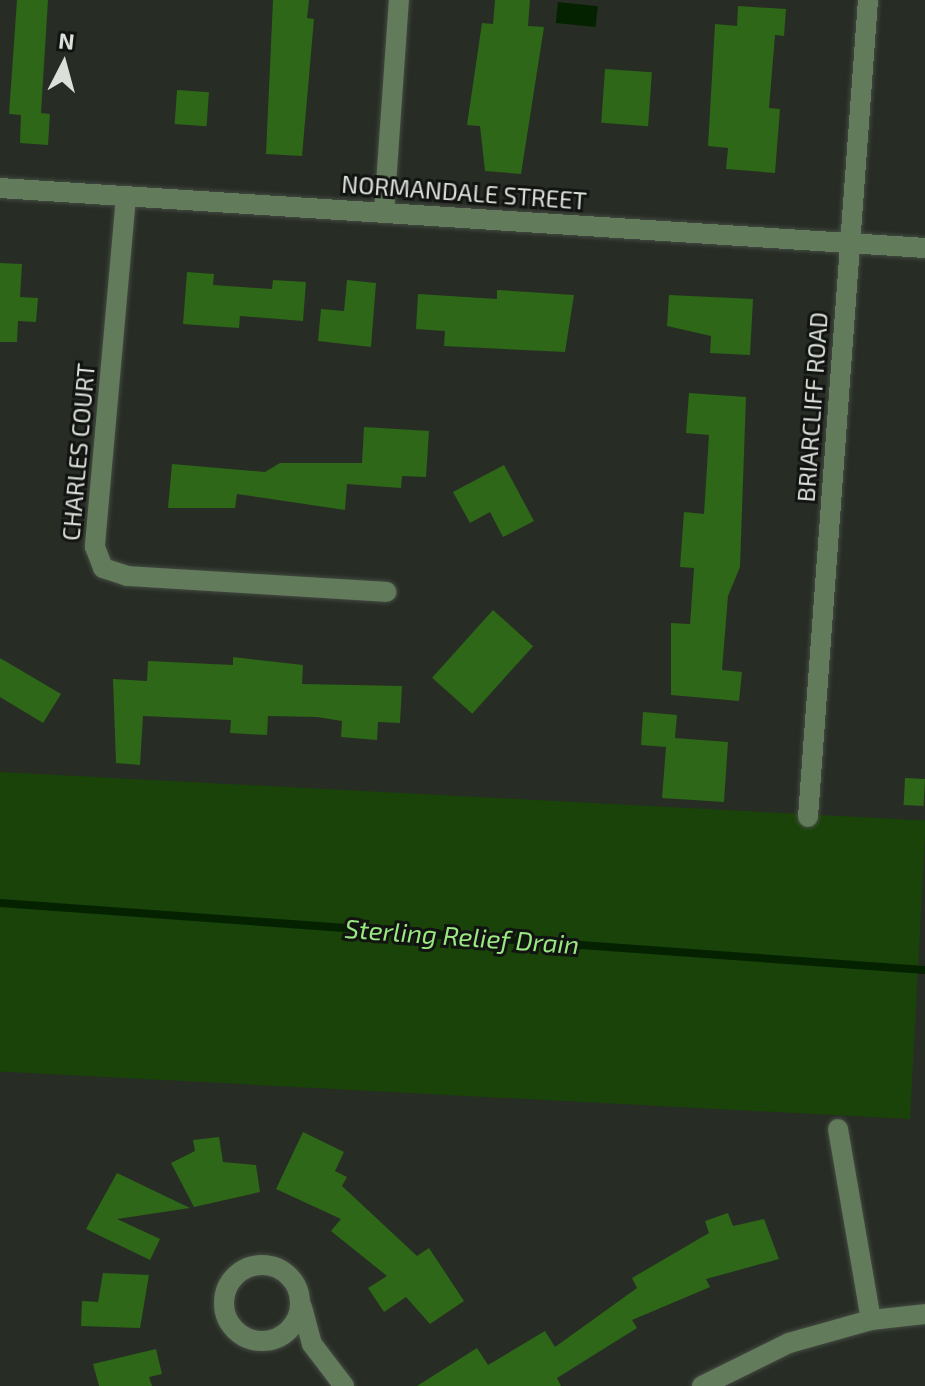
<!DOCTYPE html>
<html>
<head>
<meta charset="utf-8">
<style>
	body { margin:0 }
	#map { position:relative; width:925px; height:1386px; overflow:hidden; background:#272d25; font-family:"Exo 2",sans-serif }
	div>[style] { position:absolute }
	.green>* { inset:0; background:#194308; transform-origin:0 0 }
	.water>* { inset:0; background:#042200; transform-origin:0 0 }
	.stream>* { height:8px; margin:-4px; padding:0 4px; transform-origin:4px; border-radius:4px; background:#042200 }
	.building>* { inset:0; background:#2d6717; transform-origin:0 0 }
	.roads { filter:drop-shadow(0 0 2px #444a42) drop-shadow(0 0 2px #444a42) }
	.minor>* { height:20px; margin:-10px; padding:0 10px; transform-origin:10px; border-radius:10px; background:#627b5a }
	.minor>.ring { margin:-10px; padding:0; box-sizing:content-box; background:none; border:20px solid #627b5a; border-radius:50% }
	span { translate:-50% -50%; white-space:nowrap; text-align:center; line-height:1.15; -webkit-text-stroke:6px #121411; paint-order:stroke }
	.street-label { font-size:24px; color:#dce0db }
	.water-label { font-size:26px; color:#99e881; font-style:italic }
	.north { position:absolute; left:24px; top:24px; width:80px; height:80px; -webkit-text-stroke:6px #121411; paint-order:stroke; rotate:6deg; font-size:22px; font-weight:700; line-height:32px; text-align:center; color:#dce0db }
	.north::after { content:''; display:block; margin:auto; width:28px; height:36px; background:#dce0db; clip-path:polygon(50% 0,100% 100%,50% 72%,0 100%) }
</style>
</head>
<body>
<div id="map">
	<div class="green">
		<i style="left:0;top:772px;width:927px;height:299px;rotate:3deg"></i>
	</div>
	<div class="water">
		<i style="left:558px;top:2px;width:40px;height:21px;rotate:6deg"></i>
	</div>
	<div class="stream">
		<i style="left:0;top:903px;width:927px;rotate:4.14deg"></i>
	</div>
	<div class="building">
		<i style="clip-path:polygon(17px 0,48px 0,41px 113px,50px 114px,48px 145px,20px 143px,21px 115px,9px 114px)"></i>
		<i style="clip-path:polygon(273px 0,309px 0,307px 18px,314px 19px,302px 156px,266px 154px)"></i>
		<i style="clip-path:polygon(495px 0,530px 0,528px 26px,544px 27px,521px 174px,485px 171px,480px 126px,467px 125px,482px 23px,493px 24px)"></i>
		<i style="clip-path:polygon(738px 6px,786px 9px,784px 36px,775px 35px,769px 108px,780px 109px,775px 173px,726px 169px,728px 148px,708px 146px,715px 24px,737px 26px)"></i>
		<i style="left:605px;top:69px;width:47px;height:54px;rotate:4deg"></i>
		<i style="left:177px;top:90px;width:32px;height:34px;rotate:4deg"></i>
		<i style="clip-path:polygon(0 263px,22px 264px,20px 297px,38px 298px,36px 322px,18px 321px,17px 342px,0 342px)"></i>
		<i style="clip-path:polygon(187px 272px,214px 274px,213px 285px,272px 289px,273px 280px,306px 282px,303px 321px,240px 316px,239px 328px,183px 324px)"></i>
		<i style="clip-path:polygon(347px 280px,376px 283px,371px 347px,318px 341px,321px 309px,344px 311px)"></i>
		<i style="clip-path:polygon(497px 290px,574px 295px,565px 352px,444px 346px,445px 331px,416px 329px,418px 294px,497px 299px)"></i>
		<i style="clip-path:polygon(669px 295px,753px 299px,750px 355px,710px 353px,711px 336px,667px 326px)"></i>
		<i style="clip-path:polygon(689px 393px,746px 397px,740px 567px,728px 596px,722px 670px,742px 672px,739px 701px,671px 695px,671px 623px,690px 624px,694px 568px,680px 567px,684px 512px,704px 514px,709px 435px,686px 433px)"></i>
		<i style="clip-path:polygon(364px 427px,429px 431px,426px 477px,402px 476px,401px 488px,347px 484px,345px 510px,237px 494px,235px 508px,168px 508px,172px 464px,265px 472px,280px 463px,362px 463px)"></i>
		<i style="clip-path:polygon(504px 465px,534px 521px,503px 537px,490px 512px,470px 523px,453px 492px)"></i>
		<i style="left:493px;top:610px;width:54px;height:91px;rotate:42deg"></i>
		<i style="clip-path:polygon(233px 657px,303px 665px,302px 684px,402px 686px,400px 723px,378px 722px,377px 740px,341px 737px,342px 721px,317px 717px,268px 716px,267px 735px,230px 733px,231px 720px,143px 716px,140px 765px,116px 763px,113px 679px,147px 681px,148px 661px,233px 665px)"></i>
		<i style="clip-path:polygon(0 658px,61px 694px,43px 723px,0 697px)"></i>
		<i style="clip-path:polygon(643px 712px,677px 715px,675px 738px,728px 742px,724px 802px,662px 798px,666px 747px,641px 745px)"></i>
		<i style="left:905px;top:778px;width:20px;height:27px;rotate:3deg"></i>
		<i style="clip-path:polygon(303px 1132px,344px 1152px,335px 1171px,347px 1177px,342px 1186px,417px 1256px,429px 1248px,464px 1301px,430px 1324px,406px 1297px,384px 1312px,368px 1288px,387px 1276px,331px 1231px,341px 1219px,276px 1189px)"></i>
		<i style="clip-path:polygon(219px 1137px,223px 1162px,256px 1165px,260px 1192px,194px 1207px,171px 1163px,195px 1151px,193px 1140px)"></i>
		<i style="clip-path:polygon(117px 1173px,190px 1208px,117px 1219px,160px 1239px,150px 1260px,86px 1229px)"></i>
		<i style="clip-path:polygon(728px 1213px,733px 1226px,764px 1219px,779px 1259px,706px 1279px,710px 1287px,632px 1320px,637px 1328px,557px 1378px,561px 1386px,417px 1386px,477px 1348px,488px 1365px,545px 1331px,555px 1347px,637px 1288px,632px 1278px,709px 1233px,705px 1221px)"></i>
		<i style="clip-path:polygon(103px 1273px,149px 1275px,140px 1328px,81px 1326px,82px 1301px,98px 1302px)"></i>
		<i style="clip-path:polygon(156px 1349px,162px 1374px,149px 1377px,152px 1386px,99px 1386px,93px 1364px)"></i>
	</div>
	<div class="roads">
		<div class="minor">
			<i style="left:0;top:188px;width:927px;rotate:3.71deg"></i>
			<i style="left:126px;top:197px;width:351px;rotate:95.1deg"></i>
			<i style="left:95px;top:547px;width:22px;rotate:69deg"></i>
			<i style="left:103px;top:568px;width:25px;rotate:18deg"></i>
			<i style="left:127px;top:576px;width:260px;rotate:3.5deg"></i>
			<i style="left:384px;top:213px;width:214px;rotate:-86deg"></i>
			<i style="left:808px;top:817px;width:819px;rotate:-85.8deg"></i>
			<i style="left:838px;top:1129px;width:194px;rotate:80.2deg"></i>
			<i class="ring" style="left:224px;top:1265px;width:56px;height:56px"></i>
			<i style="left:302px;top:1307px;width:38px;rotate:75deg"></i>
			<i style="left:312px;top:1344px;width:53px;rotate:52.7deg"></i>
			<i style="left:702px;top:1386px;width:97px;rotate:-26.3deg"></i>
			<i style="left:789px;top:1343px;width:85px;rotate:-15.7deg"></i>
			<i style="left:871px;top:1320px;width:54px;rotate:-6.3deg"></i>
		</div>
	</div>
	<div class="street-label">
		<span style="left:464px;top:192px;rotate:4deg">NORMANDALE STREET</span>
		<span style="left:812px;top:407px;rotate:-86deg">BRIARCLIFF ROAD</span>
		<span style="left:78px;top:452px;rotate:-85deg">CHARLES COURT</span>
	</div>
	<div class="water-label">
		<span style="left:462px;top:936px;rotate:4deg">Sterling Relief Drain</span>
	</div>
	<div class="north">N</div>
</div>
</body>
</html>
